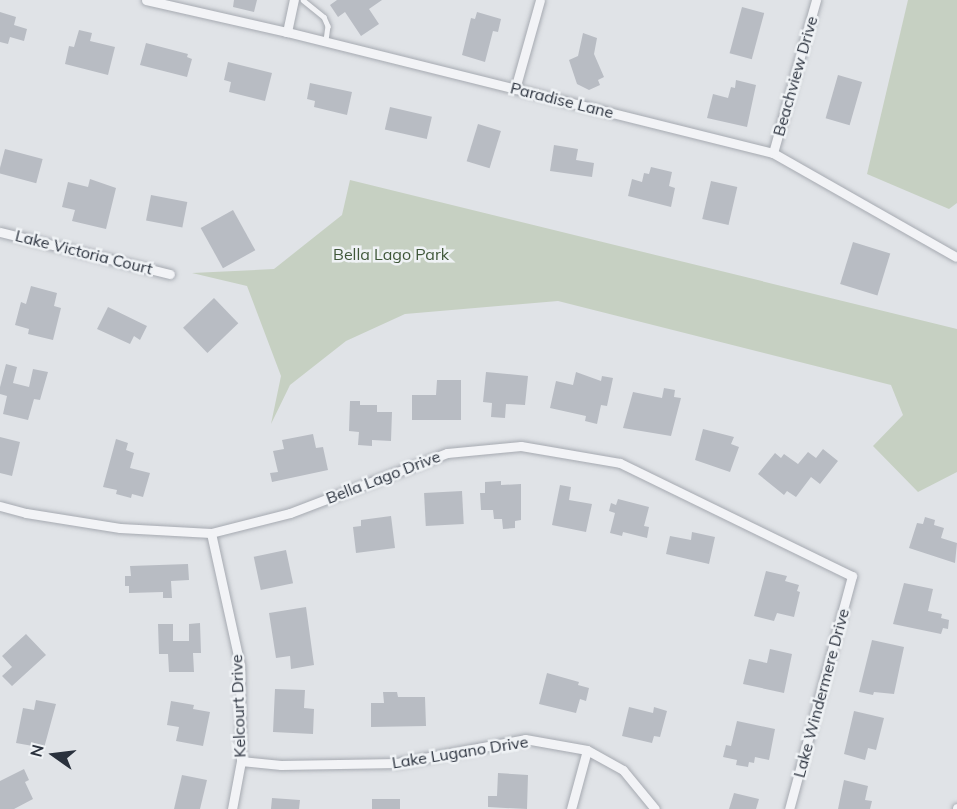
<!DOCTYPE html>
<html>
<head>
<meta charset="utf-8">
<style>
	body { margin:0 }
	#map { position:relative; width:957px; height:809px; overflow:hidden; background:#e0e3e7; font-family:Mulish,sans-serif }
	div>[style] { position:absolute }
	.green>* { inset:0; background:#c6d0c2 }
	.building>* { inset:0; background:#b8bcc3; transform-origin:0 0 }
	.roads { filter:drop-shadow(0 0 2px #a6aab1) drop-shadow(0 0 2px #a6aab1) }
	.service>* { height:4.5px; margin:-2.25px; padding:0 2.25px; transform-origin:2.25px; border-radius:2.25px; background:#f2f3f6 }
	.minor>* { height:9px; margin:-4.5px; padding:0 4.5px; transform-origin:4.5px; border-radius:4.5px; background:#f2f3f6 }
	span { translate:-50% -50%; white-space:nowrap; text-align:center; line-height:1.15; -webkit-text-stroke:5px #eff2f5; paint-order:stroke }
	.street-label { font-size:16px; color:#2a313d }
	.park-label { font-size:16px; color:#3f5739 }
	.north { position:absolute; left:24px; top:725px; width:60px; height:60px; -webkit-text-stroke:4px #eff2f5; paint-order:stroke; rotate:284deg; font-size:16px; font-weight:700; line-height:24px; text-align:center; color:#2a313d }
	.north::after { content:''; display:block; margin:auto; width:21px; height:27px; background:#2a313d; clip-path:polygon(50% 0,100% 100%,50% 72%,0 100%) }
</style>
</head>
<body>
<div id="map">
	<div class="green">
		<i style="clip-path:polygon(908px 0,957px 0,957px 203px,949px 209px,867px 174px)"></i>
		<i style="clip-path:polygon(350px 180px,957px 329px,957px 472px,918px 492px,873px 446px,903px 415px,891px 385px,558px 301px,405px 314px,346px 341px,290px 385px,271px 424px,281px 376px,247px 286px,192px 273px,274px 269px,342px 215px)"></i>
	</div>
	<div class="building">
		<i style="clip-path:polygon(234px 0,257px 0,254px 12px,233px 7px)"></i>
		<i style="clip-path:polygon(337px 0,382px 0,369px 9px,379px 24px,361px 36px,345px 12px,338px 17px,330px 5px)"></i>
		<i style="left:742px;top:7px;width:23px;height:48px;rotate:15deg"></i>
		<i style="clip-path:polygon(0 12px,16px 17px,14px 25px,27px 29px,24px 41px,10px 37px,8px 44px,0 42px)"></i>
		<i style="clip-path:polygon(477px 12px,501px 19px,498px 32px,493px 31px,485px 62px,462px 55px,471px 18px,475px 19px)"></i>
		<i style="clip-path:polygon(79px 30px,92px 33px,90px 41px,115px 47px,108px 75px,65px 64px,69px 46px,74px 47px)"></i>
		<i style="clip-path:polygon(583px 33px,597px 38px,594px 54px,604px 77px,598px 80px,600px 85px,589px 90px,577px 84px,569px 60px,578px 56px)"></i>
		<i style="clip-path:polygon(146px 43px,188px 54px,187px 57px,192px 59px,187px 77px,140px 65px)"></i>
		<i style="clip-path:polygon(228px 62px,272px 73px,265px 101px,229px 92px,231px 82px,224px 80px)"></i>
		<i style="left:838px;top:75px;width:25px;height:45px;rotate:16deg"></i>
		<i style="clip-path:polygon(736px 80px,756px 85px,747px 127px,707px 118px,713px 94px,728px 98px,731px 87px,735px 88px)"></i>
		<i style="clip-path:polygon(310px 83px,352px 92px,347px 115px,314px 107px,315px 101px,307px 99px)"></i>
		<i style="left:390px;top:107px;width:43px;height:23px;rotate:13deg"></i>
		<i style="left:478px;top:124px;width:24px;height:39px;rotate:17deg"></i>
		<i style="clip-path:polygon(554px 145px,578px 149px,576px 160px,594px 163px,592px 177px,550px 171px)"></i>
		<i style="left:5px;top:149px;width:39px;height:25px;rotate:15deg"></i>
		<i style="clip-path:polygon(651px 167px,672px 172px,669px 186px,675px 188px,671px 207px,628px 196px,632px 179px,642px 182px,644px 173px,649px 174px)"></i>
		<i style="clip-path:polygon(90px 179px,116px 188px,106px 229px,72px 221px,75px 210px,62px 207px,68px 182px,88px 187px)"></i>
		<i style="left:711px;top:181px;width:27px;height:39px;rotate:13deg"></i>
		<i style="left:151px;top:195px;width:37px;height:26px;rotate:11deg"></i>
		<i style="left:233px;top:210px;width:46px;height:37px;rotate:61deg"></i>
		<i style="left:853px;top:242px;width:39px;height:44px;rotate:17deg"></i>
		<i style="clip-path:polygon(31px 286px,57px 293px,54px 306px,61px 308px,53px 340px,28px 334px,29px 329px,15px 325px,21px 302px,26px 304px)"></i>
		<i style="left:214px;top:298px;width:35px;height:43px;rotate:46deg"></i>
		<i style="clip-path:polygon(108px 307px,147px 326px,140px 340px,134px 336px,130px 344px,97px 329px)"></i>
		<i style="clip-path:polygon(6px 364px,17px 367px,13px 383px,29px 387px,33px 369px,48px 372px,40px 400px,34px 399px,28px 420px,3px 414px,7px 396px,0 394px,0 387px)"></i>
		<i style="clip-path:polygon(486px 372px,528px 376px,525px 405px,506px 404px,505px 418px,491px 417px,492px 403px,483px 402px)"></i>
		<i style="clip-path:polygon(576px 372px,601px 381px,602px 376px,613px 378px,607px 406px,601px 405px,597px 424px,585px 421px,586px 416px,550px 408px,556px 381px,573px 385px)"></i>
		<i style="clip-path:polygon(437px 380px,461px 380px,461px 420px,412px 420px,412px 395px,436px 395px)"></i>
		<i style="clip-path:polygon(664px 388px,675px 390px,674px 397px,681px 398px,671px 436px,623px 428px,633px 392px,662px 398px)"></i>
		<i style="clip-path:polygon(350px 401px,360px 401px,360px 405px,377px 405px,377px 412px,392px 412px,391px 441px,372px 440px,372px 446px,358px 445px,359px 432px,349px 431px)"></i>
		<i style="clip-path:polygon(703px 429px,734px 437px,731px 444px,739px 447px,730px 472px,695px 460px)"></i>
		<i style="clip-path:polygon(313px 434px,316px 448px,323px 447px,328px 470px,272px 482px,270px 473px,278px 472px,273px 451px,284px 449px,282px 440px)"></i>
		<i style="clip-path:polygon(0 437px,20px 442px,12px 476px,0 473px)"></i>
		<i style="clip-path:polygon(116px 439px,128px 443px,126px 450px,134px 453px,130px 468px,150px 473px,143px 497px,132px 494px,131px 498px,116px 494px,117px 490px,103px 487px)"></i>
		<i style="clip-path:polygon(823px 449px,838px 461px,820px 484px,811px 477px,796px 497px,787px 491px,784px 495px,758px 474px,775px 453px,781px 458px,784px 454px,798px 464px,808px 452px,816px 458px)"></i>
		<i style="clip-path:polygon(501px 481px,501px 485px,521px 484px,521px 520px,515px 521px,515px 528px,503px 529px,502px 519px,494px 519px,493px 510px,481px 510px,480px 493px,485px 493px,485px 482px)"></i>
		<i style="clip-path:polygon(560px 485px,571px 487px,569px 500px,592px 504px,586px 532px,552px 525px)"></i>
		<i style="left:462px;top:491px;width:33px;height:38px;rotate:87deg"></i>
		<i style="clip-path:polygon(618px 499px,649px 507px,644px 526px,649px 527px,647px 538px,623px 532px,622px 536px,610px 533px,615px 513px,609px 511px,611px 503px,616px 505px)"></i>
		<i style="clip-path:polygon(391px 516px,395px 548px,356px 553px,353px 527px,361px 526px,361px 520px)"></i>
		<i style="clip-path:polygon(925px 517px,935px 520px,934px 525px,944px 528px,941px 538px,957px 543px,955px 563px,909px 548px,917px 523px,923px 524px)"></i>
		<i style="clip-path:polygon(692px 532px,715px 537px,709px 564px,666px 554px,670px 536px,691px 540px)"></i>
		<i style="left:286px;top:550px;width:34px;height:33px;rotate:78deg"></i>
		<i style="clip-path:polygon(188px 564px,189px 580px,171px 581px,172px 598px,163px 598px,163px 592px,129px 593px,129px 586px,125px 586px,125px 576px,131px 576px,130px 566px)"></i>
		<i style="clip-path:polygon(766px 571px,787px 576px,785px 581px,799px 585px,797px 591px,800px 592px,794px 617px,777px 613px,774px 621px,754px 616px)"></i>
		<i style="clip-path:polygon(904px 583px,933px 589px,928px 611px,942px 614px,941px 618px,949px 620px,948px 629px,943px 628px,941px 634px,893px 624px)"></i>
		<i style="clip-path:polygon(306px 607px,314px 665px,291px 669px,290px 656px,276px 658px,269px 613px)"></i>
		<i style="clip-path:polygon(200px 623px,201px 653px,193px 653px,194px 672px,169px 672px,168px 654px,159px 654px,158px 624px,173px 624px,173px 641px,189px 641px,189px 624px)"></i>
		<i style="clip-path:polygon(26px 634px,46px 655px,12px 686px,2px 676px,12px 667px,2px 656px)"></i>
		<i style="clip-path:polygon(872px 640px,904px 647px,894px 694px,874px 692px,873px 695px,859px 692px)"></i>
		<i style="clip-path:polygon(770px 649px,792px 654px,784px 693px,743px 684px,749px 659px,767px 663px)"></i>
		<i style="clip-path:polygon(547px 673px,579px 682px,578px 685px,589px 688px,586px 701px,580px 699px,576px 713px,539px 704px)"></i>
		<i style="clip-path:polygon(275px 689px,305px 690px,304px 708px,314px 709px,313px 734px,273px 732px)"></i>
		<i style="clip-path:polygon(383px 692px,397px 692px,398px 697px,425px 697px,426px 726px,371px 727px,371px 703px,384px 703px)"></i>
		<i style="clip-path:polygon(36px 700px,56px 704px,44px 748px,16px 743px,23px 708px,34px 710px)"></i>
		<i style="clip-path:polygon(171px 701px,194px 705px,193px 709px,210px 712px,203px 746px,176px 741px,179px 727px,167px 725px)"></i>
		<i style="clip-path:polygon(629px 707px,653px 713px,654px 707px,667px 711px,660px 737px,654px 736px,652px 743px,622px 736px)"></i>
		<i style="clip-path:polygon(854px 711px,884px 718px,876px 750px,868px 748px,865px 760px,844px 754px)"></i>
		<i style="clip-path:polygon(737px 721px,775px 729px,769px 760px,755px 757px,754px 763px,749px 762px,748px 767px,736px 765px,737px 760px,723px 757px,726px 745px,731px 746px)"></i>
		<i style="clip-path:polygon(24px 769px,29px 780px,25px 782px,33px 799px,14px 809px,0 809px,0 781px)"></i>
		<i style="clip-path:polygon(498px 773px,528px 775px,527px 809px,488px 807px,488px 796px,497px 796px)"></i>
		<i style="clip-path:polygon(182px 775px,207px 780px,200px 809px,174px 809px)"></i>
		<i style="clip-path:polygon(844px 780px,868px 786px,865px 800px,872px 801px,870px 809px,838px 809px)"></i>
		<i style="clip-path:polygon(734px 793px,759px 799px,756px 809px,729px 809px)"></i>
		<i style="clip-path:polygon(272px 798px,300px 800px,299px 809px,271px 809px)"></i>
		<i style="left:372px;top:799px;width:28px;height:10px"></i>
	</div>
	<div class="roads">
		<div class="service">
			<i style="left:303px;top:0;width:27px;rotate:39deg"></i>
			<i style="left:324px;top:17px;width:10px;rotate:66deg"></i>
			<i style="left:328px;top:26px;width:15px;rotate:98deg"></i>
		</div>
		<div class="minor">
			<i style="left:146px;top:0;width:145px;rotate:12.8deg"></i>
			<i style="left:287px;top:32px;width:501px;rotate:13.98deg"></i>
			<i style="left:773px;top:153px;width:210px;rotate:29.6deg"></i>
			<i style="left:287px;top:32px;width:33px;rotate:-78deg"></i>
			<i style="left:515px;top:89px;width:92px;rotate:-74.3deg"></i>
			<i style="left:773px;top:153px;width:159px;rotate:-74.3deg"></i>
			<i style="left:0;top:232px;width:175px;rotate:13.9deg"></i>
			<i style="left:0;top:506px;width:27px;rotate:15deg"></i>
			<i style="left:26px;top:513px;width:95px;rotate:9.1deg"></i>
			<i style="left:120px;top:528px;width:91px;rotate:3.1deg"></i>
			<i style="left:211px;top:533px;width:81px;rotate:-14.2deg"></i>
			<i style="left:290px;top:513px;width:168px;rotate:-20.9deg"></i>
			<i style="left:447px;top:453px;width:74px;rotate:-5.4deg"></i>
			<i style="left:521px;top:446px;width:100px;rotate:9.7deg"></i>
			<i style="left:620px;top:463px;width:258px;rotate:26deg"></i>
			<i style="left:852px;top:576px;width:241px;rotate:105.1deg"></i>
			<i style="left:211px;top:533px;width:135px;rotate:77.6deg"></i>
			<i style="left:240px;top:665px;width:96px;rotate:89.4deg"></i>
			<i style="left:241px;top:761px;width:49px;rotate:100.6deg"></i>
			<i style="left:241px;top:761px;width:40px;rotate:5.7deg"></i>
			<i style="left:281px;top:765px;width:116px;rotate:-1deg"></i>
			<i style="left:397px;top:763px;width:130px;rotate:-10.6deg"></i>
			<i style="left:525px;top:739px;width:63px;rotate:10.1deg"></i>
			<i style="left:587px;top:750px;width:41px;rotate:29.1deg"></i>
			<i style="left:623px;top:770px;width:50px;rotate:50.6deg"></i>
			<i style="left:571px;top:809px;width:61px;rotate:-74.8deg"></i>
			<i style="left:957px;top:809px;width:1px;rotate:-90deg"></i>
		</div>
	</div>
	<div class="street-label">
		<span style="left:795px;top:76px;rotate:-74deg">Beachview Drive</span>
		<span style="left:562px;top:100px;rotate:14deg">Paradise Lane</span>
		<span style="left:84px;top:252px;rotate:14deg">Lake Victoria Court</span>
		<span style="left:383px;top:477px;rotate:-21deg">Bella Lago Drive</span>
		<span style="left:821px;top:693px;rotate:-75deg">Lake Windermere Drive</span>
		<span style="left:238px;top:706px;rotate:-92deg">Kelcourt Drive</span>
		<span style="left:460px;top:752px;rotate:-9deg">Lake Lugano Drive</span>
	</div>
	<div class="park-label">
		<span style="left:391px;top:254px">Bella Lago Park</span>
	</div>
	<div class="north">N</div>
</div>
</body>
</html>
